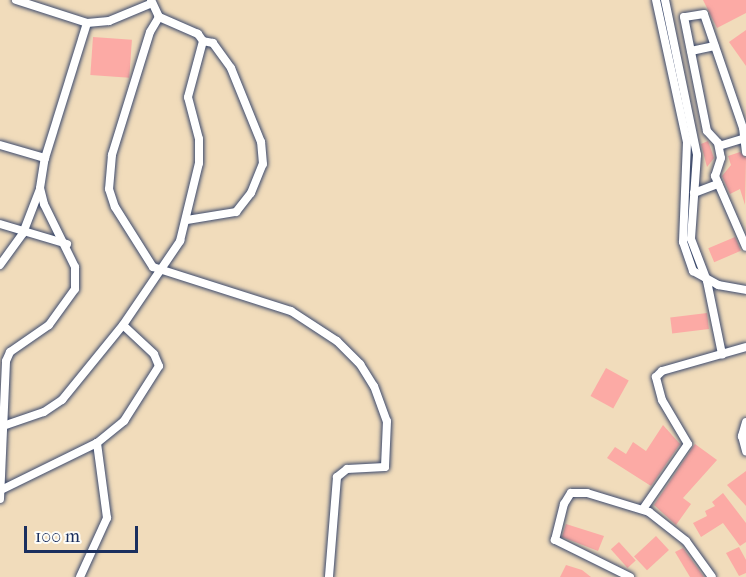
<!DOCTYPE html>
<html>
<head>
<meta charset="utf-8">
<style>
	body { margin:0 }
	#map { position:relative; width:746px; height:577px; overflow:hidden; background:#f1dcbb; font-family:"IM FELL French Canon",serif }
	div>[style] { position:absolute }
	.building>* { inset:0; background:#fcaaa5; transform-origin:0 0 }
	.roads { filter:drop-shadow(0 0 2px #3b496c) drop-shadow(0 0 2px #3b496c) }
	.minor>* { height:8px; margin:-4px; padding:0 4px; transform-origin:4px; border-radius:4px; background:#fff }
	span { translate:-50% -50%; white-space:nowrap; text-align:center; line-height:1.15; -webkit-text-stroke:5px #fdfcf7; paint-order:stroke }
	.scale { position:absolute; left:24px; top:526px; width:114px; height:27px; box-sizing:border-box; border:3px solid #1b2f5e; border-top:0; padding-left:8px; font-size:18px; line-height:21px; white-space:nowrap; color:#1b2f5e; -webkit-text-stroke:4px #fdfcf7; paint-order:stroke }
</style>
</head>
<body>
<div id="map">
	<div class="building">
		<i style="clip-path:polygon(703px 0,746px 0,746px 13px,717px 28px)"></i>
		<i style="clip-path:polygon(746px 30px,746px 66px,729px 42px)"></i>
		<i style="left:93px;top:37px;width:39px;height:38px;rotate:4deg"></i>
		<i style="clip-path:polygon(708px 141px,714px 158px,707px 167px,701px 144px)"></i>
		<i style="clip-path:polygon(740px 152px,746px 158px,745px 205px,740px 189px,730px 194px,722px 176px,731px 165px,728px 156px)"></i>
		<i style="left:735px;top:237px;width:15px;height:29px;rotate:67deg"></i>
		<i style="left:707px;top:313px;width:16px;height:37px;rotate:83deg"></i>
		<i style="left:606px;top:368px;width:26px;height:32px;rotate:29deg"></i>
		<i style="clip-path:polygon(663px 425px,680px 444px,651px 486px,607px 458px,615px 447px,626px 454px,633px 442px,646px 451px)"></i>
		<i style="clip-path:polygon(695px 444px,717px 460px,683px 498px,691px 504px,676px 525px,654px 505px)"></i>
		<i style="clip-path:polygon(746px 471px,746px 506px,727px 485px)"></i>
		<i style="clip-path:polygon(723px 493px,746px 523px,746px 542px,740px 546px,723px 523px,701px 537px,693px 523px,707px 516px,705px 511px,715px 506px,712px 502px)"></i>
		<i style="clip-path:polygon(566px 524px,604px 536px,598px 551px,562px 537px)"></i>
		<i style="left:656px;top:536px;width:19px;height:30px;rotate:47deg"></i>
		<i style="left:619px;top:542px;width:25px;height:11px;rotate:48deg"></i>
		<i style="clip-path:polygon(739px 547px,746px 560px,746px 573px,739px 576px,726px 553px)"></i>
		<i style="clip-path:polygon(683px 548px,704px 577px,690px 577px,675px 552px)"></i>
		<i style="clip-path:polygon(566px 565px,582px 570px,591px 577px,560px 577px)"></i>
	</div>
	<div class="roads">
		<div class="minor">
			<i style="left:16px;top:0;width:75px;rotate:17.9deg"></i>
			<i style="left:87px;top:23px;width:22px;rotate:-5deg"></i>
			<i style="left:109px;top:21px;width:44px;rotate:-22.5deg"></i>
			<i style="left:656px;top:0;width:145px;rotate:77.7deg"></i>
			<i style="left:687px;top:142px;width:100px;rotate:92.3deg"></i>
			<i style="left:683px;top:242px;width:31px;rotate:71deg"></i>
			<i style="left:693px;top:271px;width:29px;rotate:29deg"></i>
			<i style="left:718px;top:285px;width:28px;rotate:10deg"></i>
			<i style="left:665px;top:0;width:158px;rotate:78.3deg"></i>
			<i style="left:697px;top:155px;width:84px;rotate:94.1deg"></i>
			<i style="left:691px;top:239px;width:45px;rotate:69.1deg"></i>
			<i style="left:707px;top:281px;width:75px;rotate:78.4deg"></i>
			<i style="left:159px;top:17px;width:17px;rotate:121deg"></i>
			<i style="left:150px;top:32px;width:129px;rotate:107.2deg"></i>
			<i style="left:112px;top:155px;width:34px;rotate:95deg"></i>
			<i style="left:109px;top:189px;width:19px;rotate:72deg"></i>
			<i style="left:115px;top:207px;width:71px;rotate:57.7deg"></i>
			<i style="left:153px;top:267px;width:145px;rotate:17.7deg"></i>
			<i style="left:291px;top:311px;width:55px;rotate:33.1deg"></i>
			<i style="left:337px;top:341px;width:33px;rotate:45deg"></i>
			<i style="left:360px;top:364px;width:26px;rotate:58deg"></i>
			<i style="left:374px;top:386px;width:37px;rotate:70deg"></i>
			<i style="left:387px;top:421px;width:46px;rotate:92.5deg"></i>
			<i style="left:385px;top:467px;width:38px;rotate:177deg"></i>
			<i style="left:347px;top:469px;width:13px;rotate:141deg"></i>
			<i style="left:337px;top:477px;width:100px;rotate:94.6deg"></i>
			<i style="left:691px;top:51px;width:24px;rotate:-12deg"></i>
			<i style="left:0;top:145px;width:47px;rotate:16.1deg"></i>
			<i style="left:719px;top:146px;width:24px;rotate:-17deg"></i>
			<i style="left:746px;top:152px;width:24px;rotate:-97deg"></i>
			<i style="left:743px;top:128px;width:120px;rotate:-108.9deg"></i>
			<i style="left:704px;top:14px;width:20px;rotate:171deg"></i>
			<i style="left:684px;top:17px;width:116px;rotate:78.6deg"></i>
			<i style="left:707px;top:131px;width:16px;rotate:47deg"></i>
			<i style="left:718px;top:143px;width:15px;rotate:79deg"></i>
			<i style="left:721px;top:158px;width:19px;rotate:108deg"></i>
			<i style="left:715px;top:176px;width:77px;rotate:66.4deg"></i>
			<i style="left:694px;top:193px;width:26px;rotate:-21deg"></i>
			<i style="left:187px;top:220px;width:50px;rotate:-9.3deg"></i>
			<i style="left:236px;top:212px;width:24px;rotate:-52deg"></i>
			<i style="left:251px;top:193px;width:31px;rotate:-68deg"></i>
			<i style="left:263px;top:164px;width:22px;rotate:-95deg"></i>
			<i style="left:261px;top:142px;width:80px;rotate:-112.1deg"></i>
			<i style="left:231px;top:68px;width:31px;rotate:-126deg"></i>
			<i style="left:213px;top:43px;width:10px;rotate:-169deg"></i>
			<i style="left:0;top:224px;width:70px;rotate:16.6deg"></i>
			<i style="left:0;top:265px;width:39px;rotate:-54deg"></i>
			<i style="left:23px;top:233px;width:47px;rotate:-68.9deg"></i>
			<i style="left:746px;top:422px;width:15px;rotate:106deg"></i>
			<i style="left:742px;top:436px;width:16px;rotate:75deg"></i>
			<i style="left:3px;top:426px;width:43px;rotate:-18.9deg"></i>
			<i style="left:44px;top:412px;width:22px;rotate:-34deg"></i>
			<i style="left:62px;top:400px;width:97px;rotate:-50.9deg"></i>
			<i style="left:123px;top:325px;width:102px;rotate:-55.8deg"></i>
			<i style="left:180px;top:241px;width:80px;rotate:-76.3deg"></i>
			<i style="left:199px;top:163px;width:24px;rotate:-90deg"></i>
			<i style="left:199px;top:139px;width:43px;rotate:-104.7deg"></i>
			<i style="left:188px;top:97px;width:58px;rotate:-75deg"></i>
			<i style="left:203px;top:41px;width:9px;rotate:-126deg"></i>
			<i style="left:198px;top:34px;width:43px;rotate:-156.4deg"></i>
			<i style="left:159px;top:17px;width:19px;rotate:-115deg"></i>
			<i style="left:1px;top:490px;width:107px;rotate:-26.1deg"></i>
			<i style="left:97px;top:443px;width:35px;rotate:-39deg"></i>
			<i style="left:124px;top:421px;width:65px;rotate:-57.5deg"></i>
			<i style="left:159px;top:366px;width:13px;rotate:-113deg"></i>
			<i style="left:154px;top:354px;width:42px;rotate:-136.9deg"></i>
			<i style="left:0;top:499px;width:138px;rotate:-87.5deg"></i>
			<i style="left:6px;top:361px;width:10px;rotate:-66deg"></i>
			<i style="left:10px;top:352px;width:47px;rotate:-34.7deg"></i>
			<i style="left:49px;top:325px;width:44px;rotate:-54.2deg"></i>
			<i style="left:75px;top:289px;width:22px;rotate:-90deg"></i>
			<i style="left:75px;top:267px;width:70px;rotate:-116.2deg"></i>
			<i style="left:44px;top:204px;width:16px;rotate:-104deg"></i>
			<i style="left:40px;top:188px;width:30px;rotate:-81deg"></i>
			<i style="left:45px;top:158px;width:141px;rotate:-72.7deg"></i>
			<i style="left:643px;top:509px;width:79px;rotate:-55.3deg"></i>
			<i style="left:688px;top:444px;width:51px;rotate:-120.6deg"></i>
			<i style="left:662px;top:400px;width:24px;rotate:-105deg"></i>
			<i style="left:656px;top:377px;width:8px;rotate:-45deg"></i>
			<i style="left:662px;top:371px;width:87px;rotate:-15.9deg"></i>
			<i style="left:80px;top:577px;width:65px;rotate:-65.4deg"></i>
			<i style="left:107px;top:518px;width:76px;rotate:-97.6deg"></i>
			<i style="left:630px;top:577px;width:84px;rotate:-153.7deg"></i>
			<i style="left:555px;top:540px;width:37px;rotate:-76deg"></i>
			<i style="left:564px;top:504px;width:13px;rotate:-58deg"></i>
			<i style="left:571px;top:493px;width:16px"></i>
			<i style="left:587px;top:493px;width:65px;rotate:17deg"></i>
			<i style="left:649px;top:512px;width:47px;rotate:38.1deg"></i>
			<i style="left:686px;top:541px;width:44px;rotate:54.2deg"></i>
		</div>
	</div>
	<div class="scale">100 m</div>
</div>
</body>
</html>
